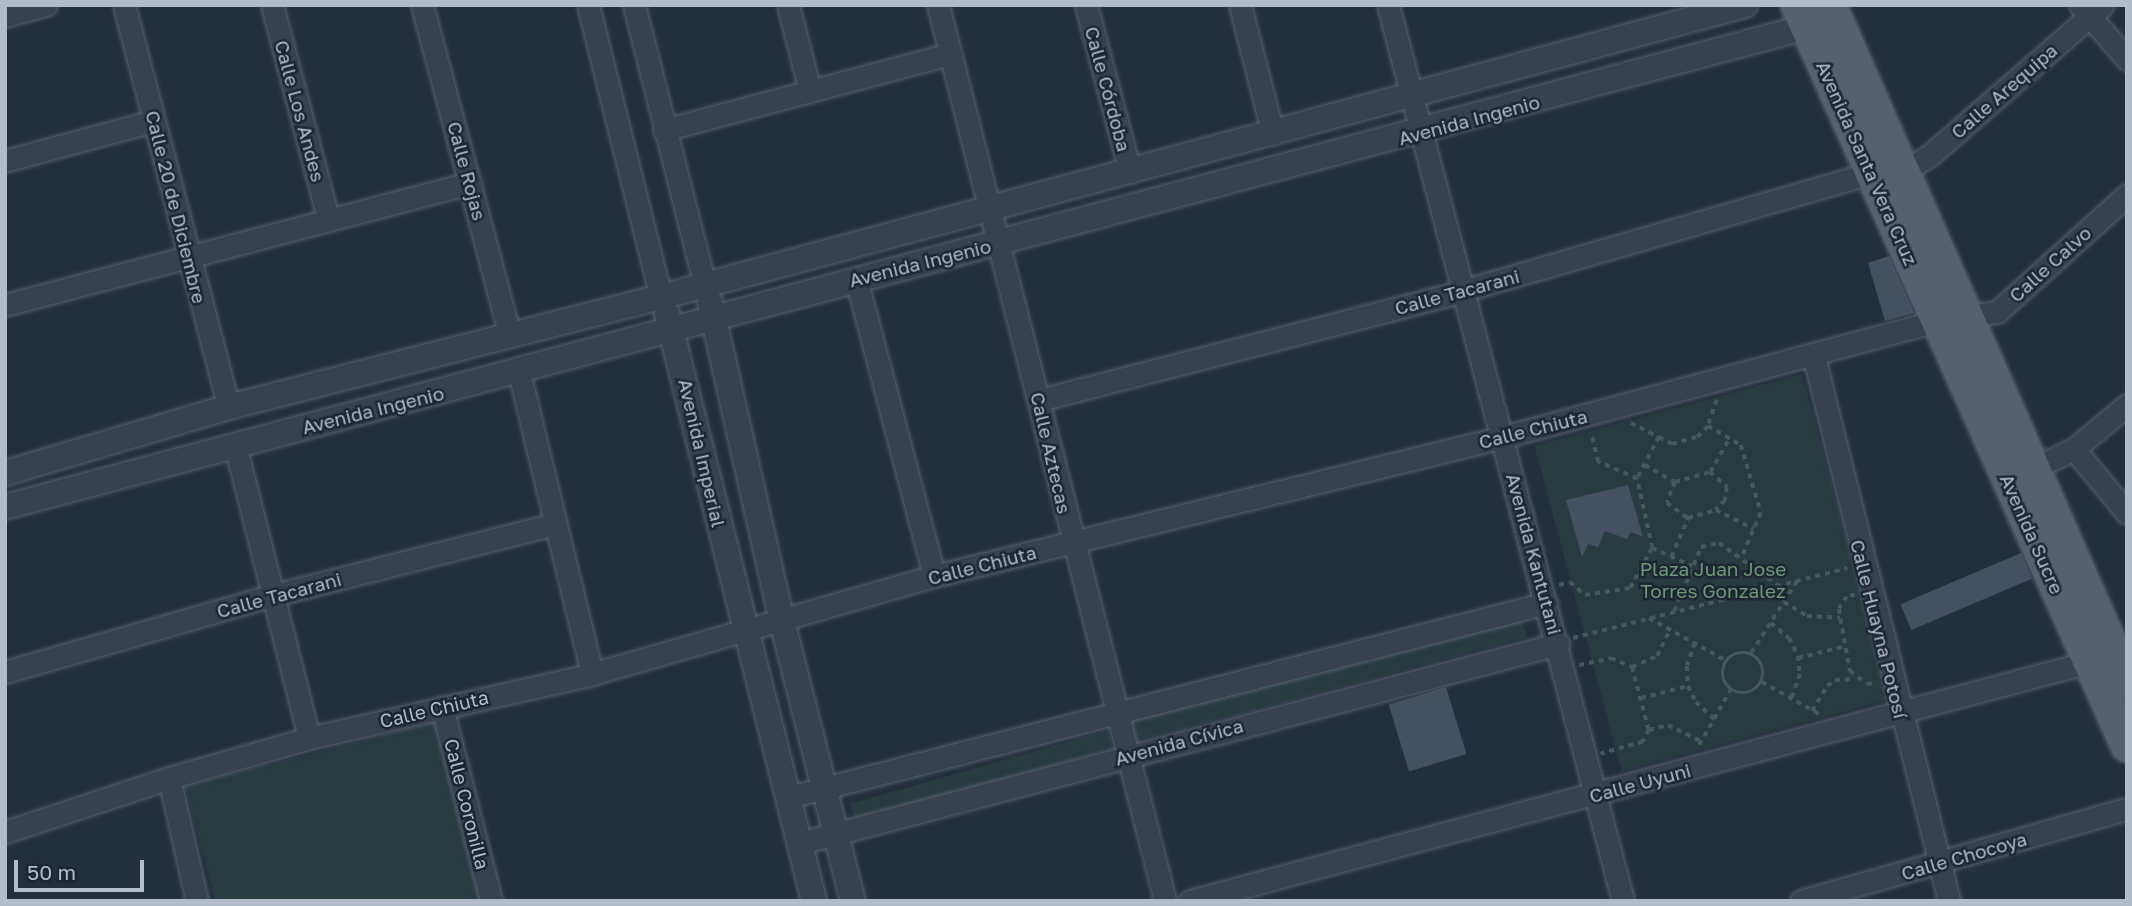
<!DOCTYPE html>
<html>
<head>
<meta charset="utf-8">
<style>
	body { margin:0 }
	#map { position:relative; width:2132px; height:906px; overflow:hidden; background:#242f3e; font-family:"Golos Text",sans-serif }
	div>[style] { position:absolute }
	.green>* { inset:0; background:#263c3f; transform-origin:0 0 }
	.building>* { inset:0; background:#455162; transform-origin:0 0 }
	.path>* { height:3.5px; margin-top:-1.75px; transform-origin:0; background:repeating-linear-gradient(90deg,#44595c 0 5px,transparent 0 10px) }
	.path>.ring { margin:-1.75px; padding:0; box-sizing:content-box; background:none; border:3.5px solid #44595c; border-radius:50% }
	.roads { filter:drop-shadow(0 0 2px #565f6c) drop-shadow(0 0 2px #565f6c) }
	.minor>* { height:21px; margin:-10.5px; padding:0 10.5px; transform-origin:10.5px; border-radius:10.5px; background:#38414e }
	.tertiary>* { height:24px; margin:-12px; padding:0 12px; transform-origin:12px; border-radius:12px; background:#38414e }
	.primary>* { height:32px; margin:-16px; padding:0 16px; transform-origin:16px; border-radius:16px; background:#56606e }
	span { translate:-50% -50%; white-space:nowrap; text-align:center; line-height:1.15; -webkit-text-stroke:5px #1d2633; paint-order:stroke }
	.street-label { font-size:19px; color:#b4bcc9 }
	.park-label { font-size:19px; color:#6b9a76 }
	.frame { position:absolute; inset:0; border:7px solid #b4bcc9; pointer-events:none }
	.scale { position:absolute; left:14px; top:860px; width:130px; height:32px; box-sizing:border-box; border:4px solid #b4bcc9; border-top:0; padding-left:9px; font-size:21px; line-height:24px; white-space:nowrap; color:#b4bcc9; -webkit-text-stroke:5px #1d2633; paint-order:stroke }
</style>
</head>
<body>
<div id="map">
	<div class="green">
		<i style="left:1802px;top:374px;width:337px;height:277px;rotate:75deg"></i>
		<i style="left:1521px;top:615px;width:23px;height:404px;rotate:75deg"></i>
		<i style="clip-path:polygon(435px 722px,483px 901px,215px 901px,185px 786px)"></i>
		<i style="left:1108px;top:730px;width:19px;height:268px;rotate:74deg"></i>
	</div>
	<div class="building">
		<i style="clip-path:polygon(1889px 256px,1914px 313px,1885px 321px,1868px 263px)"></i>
		<i style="clip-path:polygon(1628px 485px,1643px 537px,1631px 532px,1627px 539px,1605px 531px,1598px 547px,1588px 544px,1582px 557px,1566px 500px)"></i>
		<i style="left:2021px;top:553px;width:28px;height:131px;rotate:67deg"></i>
		<i style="left:1446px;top:687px;width:70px;height:60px;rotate:73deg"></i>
	</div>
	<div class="path">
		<i style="left:1717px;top:400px;width:28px;rotate:109deg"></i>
		<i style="left:1708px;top:426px;width:38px;rotate:30deg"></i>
		<i style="left:1741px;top:445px;width:71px;rotate:73.6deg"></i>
		<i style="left:1761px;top:513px;width:50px;rotate:113.5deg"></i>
		<i style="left:1631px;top:423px;width:31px;rotate:27deg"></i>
		<i style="left:1659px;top:437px;width:47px;rotate:117.6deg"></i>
		<i style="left:1659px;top:437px;width:15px;rotate:28deg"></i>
		<i style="left:1672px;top:444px;width:26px;rotate:-16deg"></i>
		<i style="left:1697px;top:437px;width:16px;rotate:-45deg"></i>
		<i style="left:1645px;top:465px;width:34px;rotate:30deg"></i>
		<i style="left:1675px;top:482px;width:36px;rotate:-16deg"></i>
		<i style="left:1710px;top:472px;width:38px;rotate:-60deg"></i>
		<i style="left:1710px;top:472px;width:23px;rotate:41deg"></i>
		<i style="left:1727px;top:487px;width:14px;rotate:98deg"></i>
		<i style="left:1725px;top:501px;width:13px;rotate:135deg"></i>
		<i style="left:1675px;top:482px;width:22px;rotate:111deg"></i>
		<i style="left:1667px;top:503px;width:26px;rotate:36deg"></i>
		<i style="left:1652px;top:548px;width:44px;rotate:24.2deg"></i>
		<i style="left:1671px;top:557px;width:43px;rotate:-66.4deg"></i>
		<i style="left:1688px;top:518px;width:29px;rotate:-16deg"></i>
		<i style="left:1716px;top:510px;width:42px;rotate:26.6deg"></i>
		<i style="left:1559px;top:585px;width:11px;rotate:-15deg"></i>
		<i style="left:1570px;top:582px;width:20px;rotate:41deg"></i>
		<i style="left:1585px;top:595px;width:46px;rotate:-8.8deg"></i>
		<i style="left:1630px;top:588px;width:46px;rotate:-61.2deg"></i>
		<i style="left:1652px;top:548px;width:71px;rotate:-102.3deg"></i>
		<i style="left:1637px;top:479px;width:43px;rotate:-156.4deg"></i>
		<i style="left:1598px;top:462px;width:30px;rotate:-104deg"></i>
		<i style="left:1855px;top:595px;width:8px;rotate:166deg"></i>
		<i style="left:1847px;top:597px;width:14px;rotate:124deg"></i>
		<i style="left:1839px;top:609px;width:63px;rotate:79.9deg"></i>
		<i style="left:1850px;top:671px;width:21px;rotate:37deg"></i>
		<i style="left:1867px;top:684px;width:10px;rotate:-6deg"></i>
		<i style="left:1784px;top:602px;width:27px;rotate:31deg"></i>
		<i style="left:1807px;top:616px;width:33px;rotate:3deg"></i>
		<i style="left:1674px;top:611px;width:69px;rotate:-67.1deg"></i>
		<i style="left:1701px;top:547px;width:18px;rotate:-13deg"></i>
		<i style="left:1719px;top:543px;width:72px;rotate:35.4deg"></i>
		<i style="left:1649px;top:618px;width:89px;rotate:28.9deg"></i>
		<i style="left:1771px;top:623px;width:23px;rotate:40deg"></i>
		<i style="left:1789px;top:638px;width:20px;rotate:63deg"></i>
		<i style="left:1798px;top:656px;width:18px;rotate:84deg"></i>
		<i style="left:1800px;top:674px;width:26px;rotate:108deg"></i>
		<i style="left:1573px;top:638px;width:283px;rotate:-14.3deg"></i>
		<i style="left:1695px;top:643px;width:24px;rotate:109deg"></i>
		<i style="left:1687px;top:666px;width:20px;rotate:87deg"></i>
		<i style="left:1688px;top:686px;width:18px;rotate:63deg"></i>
		<i style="left:1696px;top:702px;width:25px;rotate:43deg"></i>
		<i class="ring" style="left:1723px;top:653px;width:36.5px;height:36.5px"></i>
		<i style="left:1751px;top:653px;width:85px;rotate:-57.4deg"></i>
		<i style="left:1798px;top:658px;width:49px;rotate:-14deg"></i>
		<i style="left:1579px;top:665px;width:33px;rotate:-12deg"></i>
		<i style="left:1611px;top:658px;width:23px;rotate:23deg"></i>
		<i style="left:1632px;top:667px;width:65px;rotate:74.9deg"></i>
		<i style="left:1649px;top:730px;width:13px;rotate:117deg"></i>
		<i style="left:1643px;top:742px;width:44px;rotate:164.1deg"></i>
		<i style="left:1632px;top:667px;width:27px;rotate:-24deg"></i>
		<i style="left:1657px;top:656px;width:30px;rotate:-64deg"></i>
		<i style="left:1762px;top:682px;width:68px;rotate:29.2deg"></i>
		<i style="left:1641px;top:698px;width:49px;rotate:-14.3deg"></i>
		<i style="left:1812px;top:711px;width:29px;rotate:-59deg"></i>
		<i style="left:1827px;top:686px;width:10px;rotate:-37deg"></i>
		<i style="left:1835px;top:680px;width:18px;rotate:-3deg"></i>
		<i style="left:1649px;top:730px;width:20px;rotate:-15deg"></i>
		<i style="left:1668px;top:725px;width:37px;rotate:26deg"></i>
		<i style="left:1699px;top:745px;width:64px;rotate:-60.3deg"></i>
	</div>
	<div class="roads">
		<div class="minor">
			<i style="left:124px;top:5px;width:415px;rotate:75.4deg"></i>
			<i style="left:272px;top:5px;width:220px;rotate:75.3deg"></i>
			<i style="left:422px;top:5px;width:342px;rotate:75.1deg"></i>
			<i style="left:588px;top:5px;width:301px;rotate:76deg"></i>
			<i style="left:634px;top:5px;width:289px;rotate:75.8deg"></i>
			<i style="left:788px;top:5px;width:89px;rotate:75.7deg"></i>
			<i style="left:938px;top:5px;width:924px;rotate:75.78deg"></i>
			<i style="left:1086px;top:5px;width:173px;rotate:75.2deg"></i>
			<i style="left:1240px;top:5px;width:133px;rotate:75.7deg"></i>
			<i style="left:1388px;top:5px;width:926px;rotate:75.3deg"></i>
			<i style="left:2080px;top:5px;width:72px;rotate:49deg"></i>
			<i style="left:5px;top:16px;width:42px;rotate:-15deg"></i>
			<i style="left:664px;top:130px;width:296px;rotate:-14.9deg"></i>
			<i style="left:5px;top:161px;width:153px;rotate:-15.1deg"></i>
			<i style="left:1903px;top:172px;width:31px;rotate:-32deg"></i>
			<i style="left:1929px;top:156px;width:230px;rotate:-41deg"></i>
			<i style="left:856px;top:278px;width:308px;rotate:75.3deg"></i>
			<i style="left:5px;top:305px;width:481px;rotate:-14.7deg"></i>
			<i style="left:1814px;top:357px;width:561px;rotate:76.06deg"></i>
			<i style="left:519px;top:372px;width:311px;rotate:76.4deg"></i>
			<i style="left:1039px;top:400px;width:437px;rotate:-14.4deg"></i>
			<i style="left:1462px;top:291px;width:427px;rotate:-16.1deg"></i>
			<i style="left:235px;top:445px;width:302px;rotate:75.8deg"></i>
			<i style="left:2074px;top:449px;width:83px;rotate:50.4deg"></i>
			<i style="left:2032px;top:469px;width:47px;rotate:-25.5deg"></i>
			<i style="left:2074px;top:449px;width:69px;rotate:-39.7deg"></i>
			<i style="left:5px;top:672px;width:280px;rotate:-16deg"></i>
			<i style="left:274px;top:595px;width:290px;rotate:-14.2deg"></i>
			<i style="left:442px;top:707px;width:200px;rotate:75.8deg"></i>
			<i style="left:169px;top:778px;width:126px;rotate:77.2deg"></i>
			<i style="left:789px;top:797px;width:782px;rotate:-14.36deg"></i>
			<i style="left:5px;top:832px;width:173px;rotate:-18.2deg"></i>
			<i style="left:169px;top:778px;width:146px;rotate:-15.9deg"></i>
			<i style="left:309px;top:738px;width:290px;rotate:-12.7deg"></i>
			<i style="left:592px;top:674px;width:356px;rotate:-16deg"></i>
			<i style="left:934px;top:576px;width:586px;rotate:-13.73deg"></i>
			<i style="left:1503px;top:437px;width:449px;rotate:-15deg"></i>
			<i style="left:1937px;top:321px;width:61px;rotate:-8.5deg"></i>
			<i style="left:1997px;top:312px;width:175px;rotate:-42deg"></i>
			<i style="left:800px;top:843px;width:784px;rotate:-14.71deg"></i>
			<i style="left:1190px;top:901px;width:930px;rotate:-14.89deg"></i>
			<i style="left:1801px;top:901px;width:339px;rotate:-15.8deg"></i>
		</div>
		<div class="tertiary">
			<i style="left:710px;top:302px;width:327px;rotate:77.3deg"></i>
			<i style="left:782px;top:621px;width:289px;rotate:75.8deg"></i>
			<i style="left:667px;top:314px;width:605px;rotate:75.94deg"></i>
			<i style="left:5px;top:473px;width:234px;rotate:-16.4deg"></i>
			<i style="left:229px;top:407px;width:446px;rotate:-14.3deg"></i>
			<i style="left:661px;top:297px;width:1123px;rotate:-15.08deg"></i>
			<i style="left:5px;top:507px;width:1880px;rotate:-14.92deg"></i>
		</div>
		<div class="primary">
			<i style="left:1797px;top:5px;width:811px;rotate:65.99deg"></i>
			<i style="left:1830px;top:5px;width:738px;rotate:66.28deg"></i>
		</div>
	</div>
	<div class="street-label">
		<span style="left:1108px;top:89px;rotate:75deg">Calle Córdoba</span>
		<span style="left:2004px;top:91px;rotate:-41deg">Calle Arequipa</span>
		<span style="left:300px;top:111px;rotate:75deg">Calle Los Andes</span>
		<span style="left:1469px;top:120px;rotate:-15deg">Avenida Ingenio</span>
		<span style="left:1867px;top:163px;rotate:66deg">Avenida Santa Vera Cruz</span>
		<span style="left:467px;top:171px;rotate:75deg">Calle Rojas</span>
		<span style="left:176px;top:207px;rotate:76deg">Calle 20 de Diciembre</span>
		<span style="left:920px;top:263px;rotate:-14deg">Avenida Ingenio</span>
		<span style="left:2050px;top:264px;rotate:-42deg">Calle Calvo</span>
		<span style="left:1457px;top:292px;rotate:-15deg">Calle Tacarani</span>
		<span style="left:373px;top:410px;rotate:-14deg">Avenida Ingenio</span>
		<span style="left:1533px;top:429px;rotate:-14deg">Calle Chiuta</span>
		<span style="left:702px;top:453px;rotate:77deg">Avenida Imperial</span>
		<span style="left:1051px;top:453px;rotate:77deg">Calle Aztecas</span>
		<span style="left:2032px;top:534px;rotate:66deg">Avenida Sucre</span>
		<span style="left:1534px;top:554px;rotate:75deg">Avenida Kantutani</span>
		<span style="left:982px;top:565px;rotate:-14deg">Calle Chiuta</span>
		<span style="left:279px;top:595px;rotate:-15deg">Calle Tacarani</span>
		<span style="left:1879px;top:629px;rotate:76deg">Calle Huayna Potosí</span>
		<span style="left:434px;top:709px;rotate:-13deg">Calle Chiuta</span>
		<span style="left:1179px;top:742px;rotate:-15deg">Avenida Cívica</span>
		<span style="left:1640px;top:783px;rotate:-15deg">Calle Uyuni</span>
		<span style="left:467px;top:804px;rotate:76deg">Calle Coronilla</span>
		<span style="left:1964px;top:856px;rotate:-16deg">Calle Chocoya</span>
	</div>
	<div class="park-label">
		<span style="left:1713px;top:580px">Plaza Juan Jose<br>Torres Gonzalez</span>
	</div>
	<div class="frame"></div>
	<div class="scale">50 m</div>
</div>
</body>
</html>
